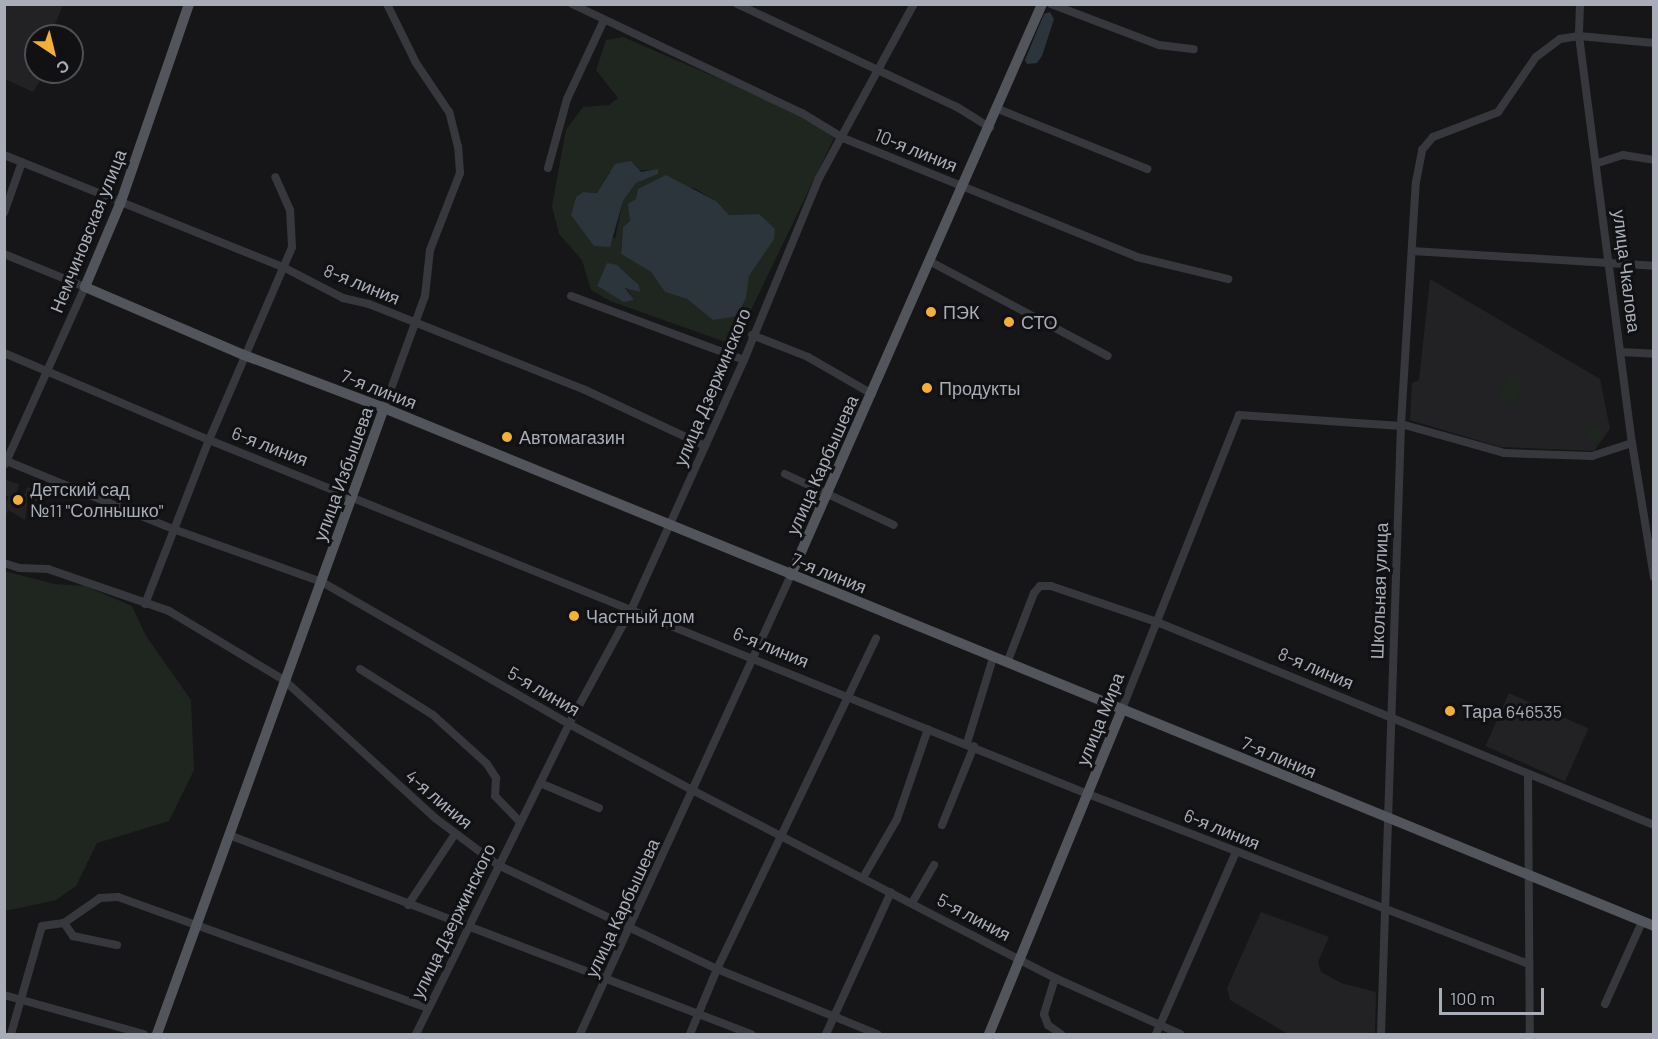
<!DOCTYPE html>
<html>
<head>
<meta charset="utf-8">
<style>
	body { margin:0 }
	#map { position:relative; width:1658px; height:1039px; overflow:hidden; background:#161618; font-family:Barlow,sans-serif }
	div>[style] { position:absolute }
	.built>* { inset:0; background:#222225; transform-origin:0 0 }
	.green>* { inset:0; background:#1e261f; transform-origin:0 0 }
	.round { border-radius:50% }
	.water>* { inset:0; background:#2c353c }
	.minor>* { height:8px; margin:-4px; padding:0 4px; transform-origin:4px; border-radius:4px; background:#37383d }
	.major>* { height:10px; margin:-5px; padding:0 5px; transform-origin:5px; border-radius:5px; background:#53555c }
	.dots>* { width:16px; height:16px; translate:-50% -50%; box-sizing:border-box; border:3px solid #111113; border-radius:50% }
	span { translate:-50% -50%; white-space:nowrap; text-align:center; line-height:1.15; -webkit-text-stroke:6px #111113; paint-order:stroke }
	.street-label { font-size:18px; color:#a8adb8 }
	.poi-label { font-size:18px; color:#a8adb8 }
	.left { translate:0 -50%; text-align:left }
	.frame { position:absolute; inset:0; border:6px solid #a8adb8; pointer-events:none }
	.north { position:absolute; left:24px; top:24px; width:60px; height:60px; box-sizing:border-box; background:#111113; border:2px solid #4d4f55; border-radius:50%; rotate:145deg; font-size:16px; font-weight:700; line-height:24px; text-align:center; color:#a8adb8 }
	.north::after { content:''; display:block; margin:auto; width:21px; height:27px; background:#f2b134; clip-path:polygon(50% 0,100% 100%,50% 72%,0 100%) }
	.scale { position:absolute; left:1439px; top:988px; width:105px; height:27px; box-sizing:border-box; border:3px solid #a8adb8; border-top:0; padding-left:8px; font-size:18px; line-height:21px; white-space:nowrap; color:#a8adb8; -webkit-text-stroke:4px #111113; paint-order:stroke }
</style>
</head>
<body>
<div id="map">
	<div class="built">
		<i style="clip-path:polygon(5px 4px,63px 5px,50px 36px,36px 36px,36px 72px,45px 72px,33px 92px,5px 79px)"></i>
		<i style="clip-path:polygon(1430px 279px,1600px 379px,1610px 429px,1594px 451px,1500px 447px,1410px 420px,1412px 383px,1419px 380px)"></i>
		<i style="clip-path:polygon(6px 480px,19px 484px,17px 492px,25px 494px,27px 487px,41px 491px,38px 502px,28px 499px,25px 520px,8px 510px,5px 519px,5px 504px,9px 497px,5px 495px)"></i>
		<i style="left:1509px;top:693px;width:87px;height:58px;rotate:24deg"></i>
		<i style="clip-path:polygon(1261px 912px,1329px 937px,1318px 962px,1321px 972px,1341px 983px,1376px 992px,1375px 1034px,1288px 1034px,1230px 1000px,1227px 988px)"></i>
	</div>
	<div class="green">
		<i style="clip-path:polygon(evenodd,623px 37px,803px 115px,834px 138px,734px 345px,610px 301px,591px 290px,582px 260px,559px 234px,552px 206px,566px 130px,583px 107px,609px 105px,618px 98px,596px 70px,606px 40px,623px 37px,658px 170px,658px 174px,636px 183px,623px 201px,615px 239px,571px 215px,576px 197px,583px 192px,597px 193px,610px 171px,658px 170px,623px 37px,654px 184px,694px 188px,716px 201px,728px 215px,759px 214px,764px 253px,749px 276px,743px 308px,713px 320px,687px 299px,665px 292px,651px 272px,621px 254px,623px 227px,630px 221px,636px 199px,654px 184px,623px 37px,617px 265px,639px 285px,639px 292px,625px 287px,631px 295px,620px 299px,600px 288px,617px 265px)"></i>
		<i style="left:1512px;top:373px;width:17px;height:28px;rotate:31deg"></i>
		<i class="round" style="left:1587px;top:426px;width:16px;height:16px"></i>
		<i style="clip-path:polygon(4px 571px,54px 584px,85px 586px,132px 606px,146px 636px,191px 700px,194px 770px,169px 821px,97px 843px,76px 886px,56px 900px,10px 910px,5px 910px)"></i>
	</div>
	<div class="water">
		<i style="clip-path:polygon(1050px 12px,1054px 19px,1042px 56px,1037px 63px,1027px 64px,1025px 60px,1044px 14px)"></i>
		<i style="clip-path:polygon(631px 161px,641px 172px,658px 169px,658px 174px,636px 183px,623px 201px,610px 247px,594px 246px,571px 215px,576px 197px,583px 192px,597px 193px,615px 164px)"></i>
		<i style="clip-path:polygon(666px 175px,716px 201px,729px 215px,759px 214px,775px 229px,774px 239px,749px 276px,746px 298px,738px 316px,713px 320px,687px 299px,665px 292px,651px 272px,621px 254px,623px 227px,630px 221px,628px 204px,636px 199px,638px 189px)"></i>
		<i style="clip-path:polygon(607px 263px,617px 265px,639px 285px,640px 292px,625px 288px,634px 300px,624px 302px,597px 286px)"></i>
	</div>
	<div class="minor">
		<i style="left:572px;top:4px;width:255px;rotate:25.4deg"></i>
		<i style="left:802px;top:113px;width:48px;rotate:31.4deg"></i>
		<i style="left:843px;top:138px;width:317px;rotate:22deg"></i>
		<i style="left:1137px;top:257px;width:94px;rotate:13.6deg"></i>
		<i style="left:737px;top:4px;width:243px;rotate:25.1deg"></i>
		<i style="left:957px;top:107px;width:39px;rotate:32deg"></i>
		<i style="left:1051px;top:4px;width:116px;rotate:20.8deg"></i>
		<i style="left:1159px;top:45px;width:35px;rotate:7deg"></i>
		<i style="left:1580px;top:4px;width:32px;rotate:92deg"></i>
		<i style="left:1579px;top:36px;width:410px;rotate:82.6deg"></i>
		<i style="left:1632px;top:443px;width:136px;rotate:80.7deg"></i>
		<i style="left:998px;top:109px;width:161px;rotate:21.9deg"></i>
		<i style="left:4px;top:155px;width:301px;rotate:21.9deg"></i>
		<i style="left:283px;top:267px;width:68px;rotate:27.3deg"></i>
		<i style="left:343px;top:298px;width:27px;rotate:13deg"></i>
		<i style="left:369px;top:304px;width:230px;rotate:21.7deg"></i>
		<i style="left:583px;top:389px;width:135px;rotate:25deg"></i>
		<i style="left:1598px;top:163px;width:26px;rotate:-18deg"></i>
		<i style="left:1623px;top:155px;width:31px;rotate:9deg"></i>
		<i style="left:548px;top:168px;width:72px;rotate:-74.6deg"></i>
		<i style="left:567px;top:99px;width:87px;rotate:-64.9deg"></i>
		<i style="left:4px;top:213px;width:54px;rotate:-70.6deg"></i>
		<i style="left:1412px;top:251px;width:242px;rotate:3.5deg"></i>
		<i style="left:4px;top:254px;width:87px;rotate:22.2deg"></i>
		<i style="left:85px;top:287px;width:194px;rotate:114.3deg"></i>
		<i style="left:931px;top:262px;width:200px;rotate:28deg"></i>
		<i style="left:571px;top:296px;width:184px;rotate:20.3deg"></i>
		<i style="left:752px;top:335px;width:60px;rotate:21.4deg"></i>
		<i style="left:808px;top:357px;width:74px;rotate:30deg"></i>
		<i style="left:1621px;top:352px;width:33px;rotate:3deg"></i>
		<i style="left:4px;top:353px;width:223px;rotate:23deg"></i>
		<i style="left:209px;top:440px;width:948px;rotate:21.94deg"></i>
		<i style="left:1088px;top:794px;width:473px;rotate:21.1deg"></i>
		<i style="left:384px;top:408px;width:119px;rotate:-69.9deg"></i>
		<i style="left:425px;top:296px;width:46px;rotate:-83.8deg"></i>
		<i style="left:430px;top:250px;width:83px;rotate:-68.7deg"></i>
		<i style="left:460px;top:173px;width:26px;rotate:-94deg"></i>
		<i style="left:458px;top:147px;width:36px;rotate:-104deg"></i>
		<i style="left:449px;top:112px;width:59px;rotate:-124deg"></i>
		<i style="left:416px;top:63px;width:66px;rotate:-116.2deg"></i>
		<i style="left:1401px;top:424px;width:107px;rotate:15.7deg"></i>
		<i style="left:1504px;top:453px;width:88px;rotate:2deg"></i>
		<i style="left:1592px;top:456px;width:42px;rotate:-18deg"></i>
		<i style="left:4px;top:460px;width:183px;rotate:22.2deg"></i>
		<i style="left:173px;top:529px;width:158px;rotate:19.6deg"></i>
		<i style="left:322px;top:582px;width:285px;rotate:29.9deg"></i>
		<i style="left:569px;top:724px;width:142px;rotate:28.2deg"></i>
		<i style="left:694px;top:791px;width:407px;rotate:27.4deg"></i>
		<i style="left:1055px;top:978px;width:137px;rotate:24.1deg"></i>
		<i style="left:785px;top:474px;width:120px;rotate:25.1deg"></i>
		<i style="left:4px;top:563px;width:16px;rotate:18deg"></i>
		<i style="left:19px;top:568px;width:29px;rotate:2deg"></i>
		<i style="left:48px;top:569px;width:128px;rotate:19.1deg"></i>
		<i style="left:169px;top:611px;width:134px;rotate:31deg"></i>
		<i style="left:284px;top:680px;width:205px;rotate:42.4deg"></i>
		<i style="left:435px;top:818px;width:79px;rotate:36.7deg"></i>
		<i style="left:498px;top:865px;width:242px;rotate:25.4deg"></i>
		<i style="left:717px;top:969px;width:173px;rotate:22.1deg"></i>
		<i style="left:145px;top:604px;width:176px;rotate:-68.7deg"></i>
		<i style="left:209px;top:440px;width:210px;rotate:-66.7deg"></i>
		<i style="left:292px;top:247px;width:37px;rotate:-93deg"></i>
		<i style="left:290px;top:210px;width:36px;rotate:-114deg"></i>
		<i style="left:1007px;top:663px;width:75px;rotate:-68.9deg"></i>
		<i style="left:1034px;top:593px;width:9px;rotate:-49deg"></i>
		<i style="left:1040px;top:586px;width:11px"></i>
		<i style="left:1051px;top:586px;width:112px;rotate:18.8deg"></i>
		<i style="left:1157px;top:622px;width:537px;rotate:22.22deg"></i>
		<i style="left:360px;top:669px;width:86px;rotate:32.2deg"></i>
		<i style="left:433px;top:715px;width:73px;rotate:42.2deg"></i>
		<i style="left:487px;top:764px;width:17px;rotate:57deg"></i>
		<i style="left:496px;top:778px;width:18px;rotate:93deg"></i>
		<i style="left:495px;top:796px;width:36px;rotate:46deg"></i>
		<i style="left:1122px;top:709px;width:316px;rotate:-68.3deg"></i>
		<i style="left:1239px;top:415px;width:162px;rotate:3.9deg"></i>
		<i style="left:967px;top:743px;width:89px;rotate:-73deg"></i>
		<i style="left:1528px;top:776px;width:258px;rotate:89.6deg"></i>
		<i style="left:540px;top:783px;width:64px;rotate:23deg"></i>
		<i style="left:942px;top:825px;width:85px;rotate:-67.9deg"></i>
		<i style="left:229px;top:835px;width:559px;rotate:20.87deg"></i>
		<i style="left:864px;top:876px;width:66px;rotate:-59.9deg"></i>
		<i style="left:897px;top:819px;width:95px;rotate:-71deg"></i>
		<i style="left:912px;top:903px;width:44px;rotate:-59.9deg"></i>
		<i style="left:408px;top:905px;width:85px;rotate:-56.5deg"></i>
		<i style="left:64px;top:923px;width:44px;rotate:-34.8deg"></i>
		<i style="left:100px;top:898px;width:18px;rotate:-3deg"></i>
		<i style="left:118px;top:897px;width:329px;rotate:19.7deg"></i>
		<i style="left:1055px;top:978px;width:38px;rotate:107deg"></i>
		<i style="left:1044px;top:1014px;width:12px;rotate:70deg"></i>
		<i style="left:1048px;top:1025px;width:16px;rotate:35deg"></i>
		<i style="left:4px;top:995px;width:145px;rotate:15.6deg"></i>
		<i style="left:1605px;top:1004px;width:90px;rotate:-65.7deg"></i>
		<i style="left:11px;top:1034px;width:112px;rotate:-74deg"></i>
		<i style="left:42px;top:926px;width:22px;rotate:-8deg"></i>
		<i style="left:64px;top:923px;width:16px;rotate:55deg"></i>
		<i style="left:73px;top:936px;width:45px;rotate:11.6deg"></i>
		<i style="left:416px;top:1034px;width:346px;rotate:-63.7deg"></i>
		<i style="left:569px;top:724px;width:132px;rotate:-61.5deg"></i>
		<i style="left:632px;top:608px;width:272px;rotate:-65.7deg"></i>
		<i style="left:744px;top:360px;width:197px;rotate:-67.6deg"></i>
		<i style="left:819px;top:178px;width:198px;rotate:-61.4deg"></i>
		<i style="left:580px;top:1034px;width:505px;rotate:-65.31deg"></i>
		<i style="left:690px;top:1034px;width:70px;rotate:-67.4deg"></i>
		<i style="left:717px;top:969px;width:367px;rotate:-64.3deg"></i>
		<i style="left:826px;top:1034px;width:156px;rotate:-65.4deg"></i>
		<i style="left:1156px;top:1034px;width:199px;rotate:-66.3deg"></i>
		<i style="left:1381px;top:1034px;width:610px;rotate:-88.12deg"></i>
		<i style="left:1401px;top:424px;width:242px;rotate:-86.5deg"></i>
		<i style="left:1416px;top:182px;width:33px;rotate:-79deg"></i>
		<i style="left:1422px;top:150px;width:17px;rotate:-50deg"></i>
		<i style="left:1433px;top:137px;width:70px;rotate:-21deg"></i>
		<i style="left:1498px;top:112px;width:67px;rotate:-55.4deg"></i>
		<i style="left:1536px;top:57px;width:30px;rotate:-37deg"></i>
		<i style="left:1560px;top:39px;width:19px;rotate:-9deg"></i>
		<i style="left:1579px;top:36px;width:75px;rotate:5.3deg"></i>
	</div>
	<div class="major">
		<i style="left:189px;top:4px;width:212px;rotate:109deg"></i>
		<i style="left:120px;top:204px;width:90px;rotate:112.9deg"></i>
		<i style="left:85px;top:287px;width:173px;rotate:23.2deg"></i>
		<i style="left:244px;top:355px;width:150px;rotate:20.7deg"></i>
		<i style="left:384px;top:408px;width:1372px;rotate:22.19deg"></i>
		<i style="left:791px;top:575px;width:624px;rotate:-66.27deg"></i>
		<i style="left:157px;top:1034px;width:666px;rotate:-70.07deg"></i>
		<i style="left:989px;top:1034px;width:351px;rotate:-67.7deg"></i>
	</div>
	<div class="dots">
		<i style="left:931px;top:312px;background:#f2b134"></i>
		<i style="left:1009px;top:322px;background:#f2b134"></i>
		<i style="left:927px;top:388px;background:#f2b134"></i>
		<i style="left:507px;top:437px;background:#f2b134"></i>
		<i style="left:18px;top:500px;background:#f2b134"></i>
		<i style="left:574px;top:616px;background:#f2b134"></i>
		<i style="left:1450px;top:711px;background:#f2b134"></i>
	</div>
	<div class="street-label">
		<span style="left:916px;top:150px;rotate:22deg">10-я линия</span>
		<span style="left:88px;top:231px;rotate:-68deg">Немчиновская улица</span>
		<span style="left:1627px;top:271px;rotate:83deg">улица Чкалова</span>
		<span style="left:362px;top:284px;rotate:22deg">8-я линия</span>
		<span style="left:712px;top:387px;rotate:-67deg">улица Дзержинского</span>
		<span style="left:379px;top:389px;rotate:21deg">7-я линия</span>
		<span style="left:270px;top:446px;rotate:21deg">6-я линия</span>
		<span style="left:822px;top:465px;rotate:-66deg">улица Карбышева</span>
		<span style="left:343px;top:474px;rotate:-70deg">улица Избышева</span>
		<span style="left:829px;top:573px;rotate:22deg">7-я линия</span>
		<span style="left:1379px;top:591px;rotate:-88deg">Школьная улица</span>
		<span style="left:771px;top:647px;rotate:22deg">6-я линия</span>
		<span style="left:1316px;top:668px;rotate:23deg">8-я линия</span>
		<span style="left:544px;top:691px;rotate:30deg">5-я линия</span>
		<span style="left:1100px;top:719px;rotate:-68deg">улица Мира</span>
		<span style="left:1279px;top:757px;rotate:23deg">7-я линия</span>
		<span style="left:439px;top:799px;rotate:40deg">4-я линия</span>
		<span style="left:1222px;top:829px;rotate:22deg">6-я линия</span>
		<span style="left:622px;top:908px;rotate:-65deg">улица Карбышева</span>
		<span style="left:974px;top:917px;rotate:28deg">5-я линия</span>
		<span style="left:453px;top:921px;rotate:-64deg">улица Дзержинского</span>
	</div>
	<div class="poi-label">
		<span class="left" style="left:943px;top:312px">ПЭК</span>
		<span class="left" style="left:1021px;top:322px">СТО</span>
		<span class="left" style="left:939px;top:388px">Продукты</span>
		<span class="left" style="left:519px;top:437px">Автомагазин</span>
		<span class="left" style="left:30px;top:500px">Детский сад<br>№11 "Солнышко"</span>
		<span class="left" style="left:586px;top:616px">Частный дом</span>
		<span class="left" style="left:1462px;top:711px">Тара 646535</span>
	</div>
	<div class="frame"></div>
	<div class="north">С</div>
	<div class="scale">100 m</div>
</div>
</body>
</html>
